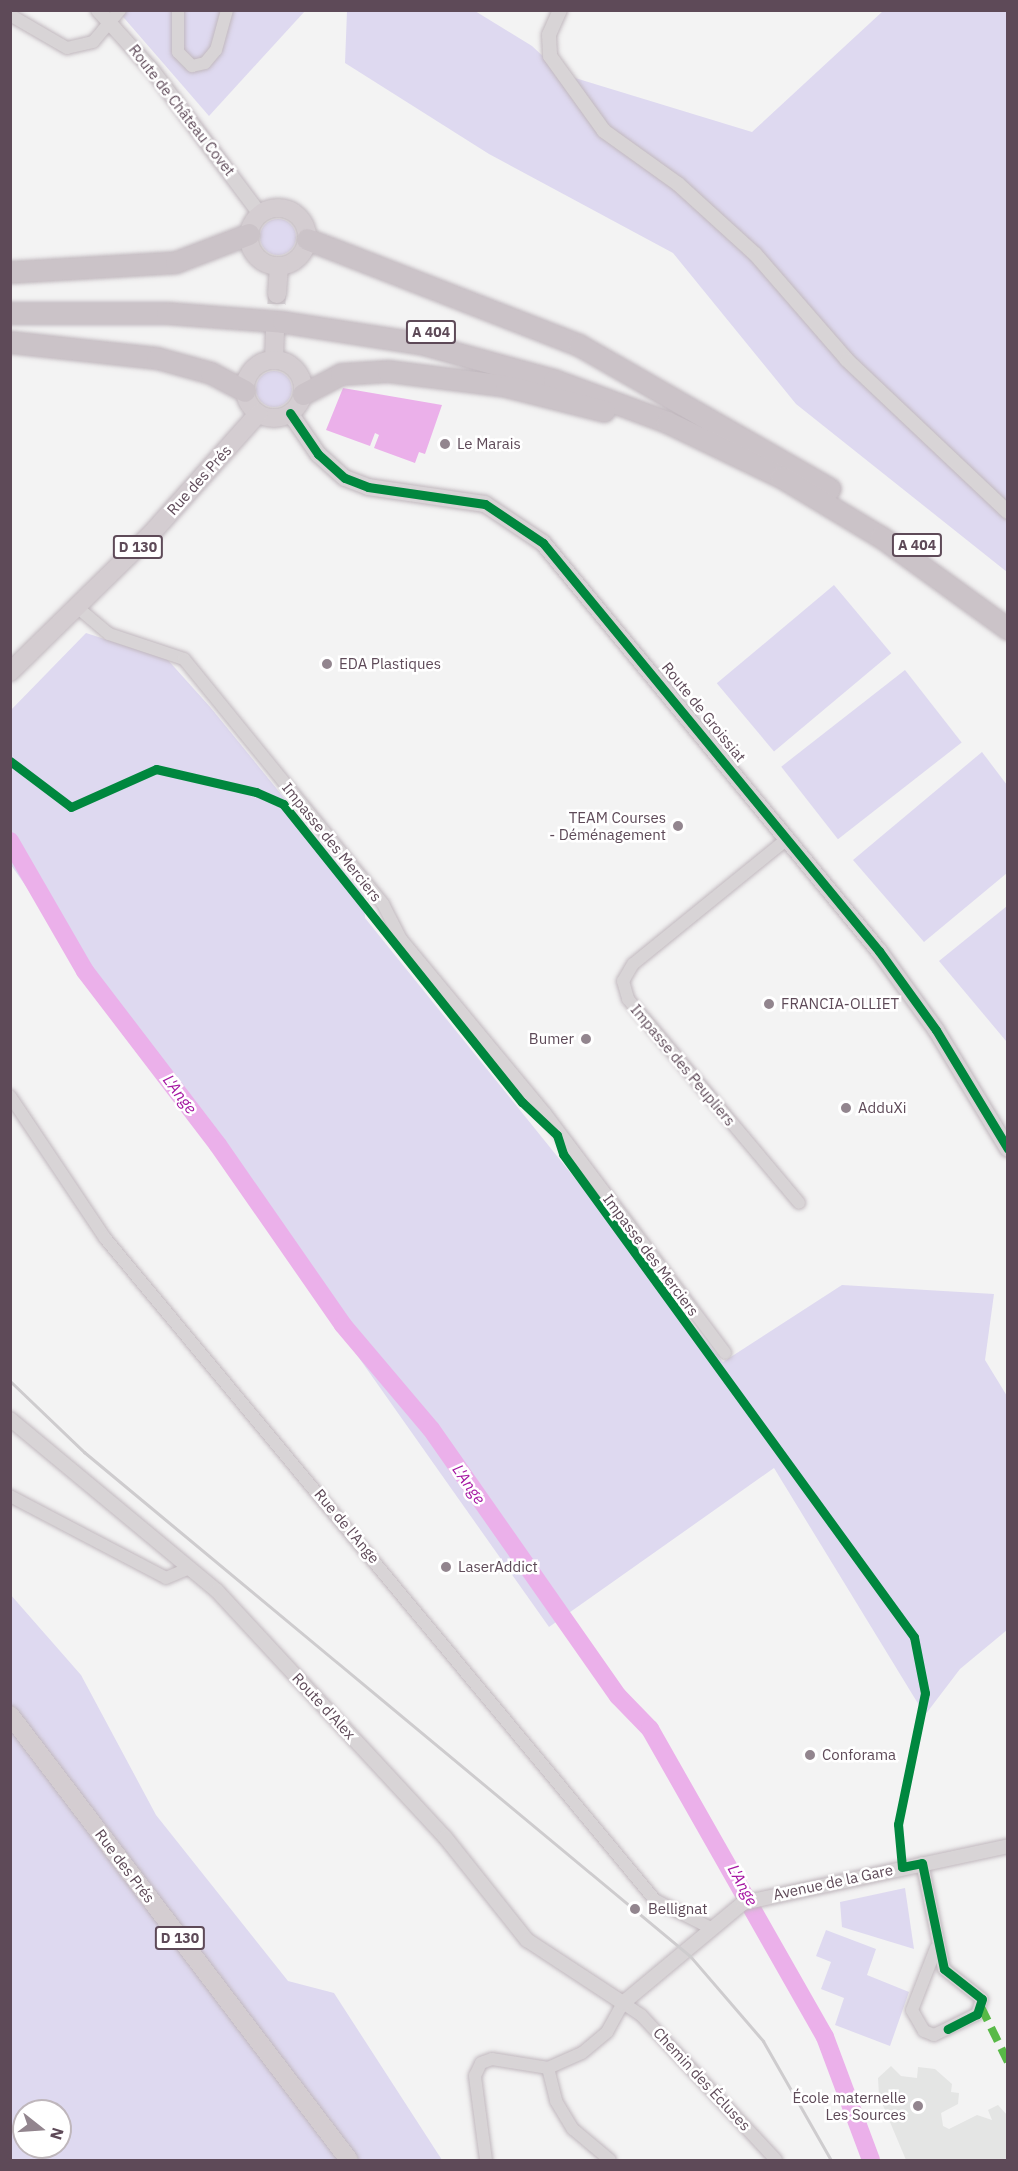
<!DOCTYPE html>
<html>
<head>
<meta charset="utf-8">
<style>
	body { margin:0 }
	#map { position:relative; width:1018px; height:2171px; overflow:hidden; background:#f3f3f3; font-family:"IBM Plex Sans",sans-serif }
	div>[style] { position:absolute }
	.education>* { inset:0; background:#e4e5e4 }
	.green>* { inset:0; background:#ded9f0; transform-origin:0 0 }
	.round { border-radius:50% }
	.water>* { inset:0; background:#ebb0ea }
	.river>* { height:18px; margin:-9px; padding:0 9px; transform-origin:9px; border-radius:9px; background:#ebb0ea }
	.primary-tunnel>* { height:18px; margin-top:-9px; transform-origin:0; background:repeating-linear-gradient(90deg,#d5d1d4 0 18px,transparent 0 27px) }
	.roads { filter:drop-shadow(0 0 2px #c1b8be) drop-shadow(0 0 2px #c1b8be) }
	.minor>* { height:12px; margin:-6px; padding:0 6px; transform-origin:6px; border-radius:6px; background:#d8d4d6 }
	.tertiary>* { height:14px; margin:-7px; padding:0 7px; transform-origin:7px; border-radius:7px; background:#d8d4d6 }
	.secondary>* { height:16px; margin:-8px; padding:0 8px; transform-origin:8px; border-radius:8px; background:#d8d3d6 }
	.primary>* { height:18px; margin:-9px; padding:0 9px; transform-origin:9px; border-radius:9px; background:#d4cdd1 }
	.primary>.ring { margin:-9px; padding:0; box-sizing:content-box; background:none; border:18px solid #d4cdd1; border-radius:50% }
	.motorway>* { height:21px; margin:-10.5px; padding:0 10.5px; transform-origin:10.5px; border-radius:10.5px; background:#cbc3c8 }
	.rail>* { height:3px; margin:-1.5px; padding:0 1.5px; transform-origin:1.5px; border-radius:1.5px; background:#ceccce }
	.quiet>* { height:8px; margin-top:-4px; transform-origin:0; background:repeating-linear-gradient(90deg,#58b947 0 15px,transparent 0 23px) }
	.cycleway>* { height:9px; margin:-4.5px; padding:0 4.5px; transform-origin:4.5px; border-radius:4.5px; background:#00873e }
	.dots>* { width:16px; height:16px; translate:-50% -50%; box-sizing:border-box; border:3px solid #fff; border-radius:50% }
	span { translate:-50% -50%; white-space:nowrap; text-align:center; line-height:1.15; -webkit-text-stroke:5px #fff; paint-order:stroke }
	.shield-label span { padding:2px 4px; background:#fff; border:2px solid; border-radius:4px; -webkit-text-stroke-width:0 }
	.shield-label { font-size:14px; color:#5e4a58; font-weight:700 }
	.street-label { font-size:15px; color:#5e4a58 }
	.poi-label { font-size:15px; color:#5e4a58 }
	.left { translate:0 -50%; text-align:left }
	.right { translate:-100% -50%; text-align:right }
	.water-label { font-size:16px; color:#a516a2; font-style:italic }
	.frame { position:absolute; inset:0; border:12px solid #5e4a58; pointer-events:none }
	.north { position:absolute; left:12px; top:2099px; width:60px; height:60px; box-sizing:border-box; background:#fff; border:2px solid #bfb7bc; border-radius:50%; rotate:107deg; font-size:16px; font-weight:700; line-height:24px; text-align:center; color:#5e4a58 }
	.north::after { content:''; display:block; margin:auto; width:21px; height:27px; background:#92858e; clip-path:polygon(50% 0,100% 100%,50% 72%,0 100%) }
</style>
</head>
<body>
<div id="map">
	<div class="education">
		<i style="clip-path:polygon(891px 2066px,901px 2076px,917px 2078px,918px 2067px,935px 2069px,952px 2084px,951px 2092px,959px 2093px,958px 2104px,941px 2113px,943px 2126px,949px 2129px,977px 2115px,992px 2120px,988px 2110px,998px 2105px,1007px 2115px,1007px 2160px,906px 2160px,879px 2096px,878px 2078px)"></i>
	</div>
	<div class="green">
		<i style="clip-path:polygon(118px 11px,305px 11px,209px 116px)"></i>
		<i style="clip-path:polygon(347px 11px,475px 11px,532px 46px,562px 74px,752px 132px,883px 11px,1007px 11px,1007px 572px,796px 404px,673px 253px,489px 154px,345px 63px)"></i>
		<i class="round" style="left:260px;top:219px;width:36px;height:36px"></i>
		<i class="round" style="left:256px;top:371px;width:36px;height:36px"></i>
		<i style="left:834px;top:585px;width:89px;height:153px;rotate:50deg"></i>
		<i style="clip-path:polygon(86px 633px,167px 659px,211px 708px,364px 896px,365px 918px,723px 1362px,842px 1285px,994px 1294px,985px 1360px,1007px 1396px,1007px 1630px,960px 1669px,925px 1715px,774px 1468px,549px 1627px,11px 865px,10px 711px)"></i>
		<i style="left:905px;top:670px;width:92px;height:157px;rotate:52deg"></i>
		<i style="clip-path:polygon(982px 752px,1007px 785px,1007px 873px,924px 942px,853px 860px)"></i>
		<i style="clip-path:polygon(1007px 906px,1008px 1041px,1006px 1041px,939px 961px)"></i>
		<i style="clip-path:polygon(evenodd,10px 1594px,81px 1675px,156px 1815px,288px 1981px,334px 1993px,442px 2160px,11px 2160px,10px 1594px,24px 2111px,60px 2111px,60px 2147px,24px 2147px,24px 2111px)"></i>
		<i style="clip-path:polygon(905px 1888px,914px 1949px,842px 1927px,840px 1902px)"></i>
		<i style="clip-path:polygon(826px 1930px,876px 1949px,867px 1975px,909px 1992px,890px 2046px,835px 2025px,844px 1998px,821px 1989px,831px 1962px,816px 1956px)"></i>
	</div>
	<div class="water">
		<i style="clip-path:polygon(343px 388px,442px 405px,425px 454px,419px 452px,415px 463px,374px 448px,379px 435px,375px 433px,370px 446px,326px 430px)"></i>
	</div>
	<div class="river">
		<i style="left:10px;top:841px;width:150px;rotate:60deg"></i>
		<i style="left:85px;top:971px;width:219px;rotate:52.6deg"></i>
		<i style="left:218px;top:1145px;width:219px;rotate:55.2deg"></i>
		<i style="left:343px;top:1325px;width:136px;rotate:49.8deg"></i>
		<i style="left:431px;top:1429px;width:326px;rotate:55deg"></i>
		<i style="left:618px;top:1696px;width:46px;rotate:45.9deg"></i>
		<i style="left:650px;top:1729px;width:354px;rotate:60.4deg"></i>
		<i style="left:825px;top:2037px;width:131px;rotate:69.5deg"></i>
	</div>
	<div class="primary-tunnel">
		<i style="left:275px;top:331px;width:37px;rotate:-87deg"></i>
	</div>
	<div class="roads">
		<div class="minor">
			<i style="left:178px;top:10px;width:42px;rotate:90deg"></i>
			<i style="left:178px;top:52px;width:20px;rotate:45deg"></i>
			<i style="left:192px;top:66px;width:13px;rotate:-13deg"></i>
			<i style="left:205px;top:63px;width:17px;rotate:-50deg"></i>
			<i style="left:216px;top:50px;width:41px;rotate:-74.6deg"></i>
			<i style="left:10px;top:15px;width:66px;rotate:30.1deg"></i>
			<i style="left:67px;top:48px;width:27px;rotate:-13deg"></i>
			<i style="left:93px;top:42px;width:42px;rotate:-49.8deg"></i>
			<i style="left:77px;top:607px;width:42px;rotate:40.2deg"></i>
			<i style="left:109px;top:634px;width:79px;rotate:18.4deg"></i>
			<i style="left:184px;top:659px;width:316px;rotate:50.9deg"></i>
			<i style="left:383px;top:904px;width:39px;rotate:63deg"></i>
			<i style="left:401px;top:939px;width:226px;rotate:50.4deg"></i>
			<i style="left:545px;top:1113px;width:300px;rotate:53.1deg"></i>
			<i style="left:787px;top:839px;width:198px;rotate:140.9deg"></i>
			<i style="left:633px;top:964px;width:20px;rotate:120deg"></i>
			<i style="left:623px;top:981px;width:19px;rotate:74deg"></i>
			<i style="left:628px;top:999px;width:266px;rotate:50deg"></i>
			<i style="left:10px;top:1096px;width:171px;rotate:56.2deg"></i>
			<i style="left:105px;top:1238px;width:861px;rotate:50.28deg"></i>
			<i style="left:655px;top:1900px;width:60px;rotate:26.6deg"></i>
			<i style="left:10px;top:1496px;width:176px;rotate:27.7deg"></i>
			<i style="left:166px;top:1578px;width:25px;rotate:-23deg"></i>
			<i style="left:922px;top:1863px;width:108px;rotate:78.3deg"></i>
			<i style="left:944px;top:1969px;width:48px;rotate:38.3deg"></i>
			<i style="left:982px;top:1999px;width:16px;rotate:108deg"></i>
			<i style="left:977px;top:2014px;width:48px;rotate:154deg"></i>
			<i style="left:934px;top:2035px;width:11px;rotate:-158deg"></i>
			<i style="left:924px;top:2031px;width:24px;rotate:-120deg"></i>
			<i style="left:912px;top:2010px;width:66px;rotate:-68.8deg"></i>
			<i style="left:548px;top:2068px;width:34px;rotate:76deg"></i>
			<i style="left:556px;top:2101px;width:33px;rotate:59deg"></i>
			<i style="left:573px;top:2129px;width:48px;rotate:40deg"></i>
			<i style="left:486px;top:2160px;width:85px;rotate:-97.5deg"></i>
			<i style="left:475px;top:2076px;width:14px;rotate:-65deg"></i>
			<i style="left:481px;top:2063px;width:12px;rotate:-20deg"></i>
			<i style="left:492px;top:2059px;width:57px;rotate:9.1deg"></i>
			<i style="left:548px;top:2068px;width:37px;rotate:-24deg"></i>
			<i style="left:582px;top:2053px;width:33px;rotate:-40deg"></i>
			<i style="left:607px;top:2032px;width:33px;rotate:-61deg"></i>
			<i style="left:623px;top:2003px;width:22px;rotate:34deg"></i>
			<i style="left:641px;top:2015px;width:198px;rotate:47deg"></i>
		</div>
		<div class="tertiary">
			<i style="left:98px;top:10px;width:82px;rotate:48deg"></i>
			<i style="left:153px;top:71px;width:179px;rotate:53.2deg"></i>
			<i style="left:560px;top:10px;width:27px;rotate:114deg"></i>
			<i style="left:549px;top:35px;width:21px;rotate:87deg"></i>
			<i style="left:550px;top:56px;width:92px;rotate:54.2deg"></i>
			<i style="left:604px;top:131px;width:91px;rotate:35.6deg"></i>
			<i style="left:678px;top:184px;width:104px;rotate:42.3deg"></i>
			<i style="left:755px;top:254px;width:140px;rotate:49deg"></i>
			<i style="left:847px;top:360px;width:221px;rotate:43.4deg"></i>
			<i style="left:10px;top:1419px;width:269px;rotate:39.7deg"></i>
			<i style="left:217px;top:1591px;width:335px;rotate:47.2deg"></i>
			<i style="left:445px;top:1837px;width:132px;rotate:51.5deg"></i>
			<i style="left:527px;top:1940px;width:115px;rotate:33.3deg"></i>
			<i style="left:623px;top:2003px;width:156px;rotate:-39.8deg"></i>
			<i style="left:743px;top:1903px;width:271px;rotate:-12.1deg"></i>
		</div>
		<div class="secondary">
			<i style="left:290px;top:413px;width:50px;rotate:55.7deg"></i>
			<i style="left:318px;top:454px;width:36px;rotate:42deg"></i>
			<i style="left:345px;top:478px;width:25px;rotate:21deg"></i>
			<i style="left:368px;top:487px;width:118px;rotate:8.3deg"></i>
			<i style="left:485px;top:504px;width:70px;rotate:33.9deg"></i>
			<i style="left:543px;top:543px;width:529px;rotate:50.53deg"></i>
			<i style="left:879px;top:951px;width:97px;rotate:54.2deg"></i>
			<i style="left:936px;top:1030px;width:139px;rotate:58.8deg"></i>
		</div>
		<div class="primary">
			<i class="ring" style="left:249px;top:208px;width:40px;height:40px"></i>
			<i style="left:277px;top:294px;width:28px;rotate:-86deg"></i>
			<i style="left:274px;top:360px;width:29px;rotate:-88deg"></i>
			<i class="ring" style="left:245px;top:360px;width:40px;height:40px"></i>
			<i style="left:10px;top:672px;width:197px;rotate:-44.4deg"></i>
			<i style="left:151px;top:534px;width:161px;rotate:-48.3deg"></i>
			<i style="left:10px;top:1715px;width:559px;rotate:52.7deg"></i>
		</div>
		<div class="motorway">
			<i style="left:307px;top:239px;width:292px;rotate:21.3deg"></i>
			<i style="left:579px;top:345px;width:289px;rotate:29.8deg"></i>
			<i style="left:10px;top:272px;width:166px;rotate:-3.4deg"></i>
			<i style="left:176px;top:262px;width:78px;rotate:-21deg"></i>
			<i style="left:10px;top:313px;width:157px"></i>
			<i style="left:167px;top:313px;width:116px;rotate:4.4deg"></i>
			<i style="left:283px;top:322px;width:142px;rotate:8.9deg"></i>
			<i style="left:423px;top:344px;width:136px;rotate:15.4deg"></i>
			<i style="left:554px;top:380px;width:121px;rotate:20.4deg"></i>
			<i style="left:667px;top:422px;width:127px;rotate:25.8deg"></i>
			<i style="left:781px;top:477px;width:117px;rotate:31deg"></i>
			<i style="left:881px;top:537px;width:157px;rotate:35.9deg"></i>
			<i style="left:10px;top:342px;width:148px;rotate:6.2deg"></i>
			<i style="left:157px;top:358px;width:56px;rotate:15.5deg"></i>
			<i style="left:211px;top:373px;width:38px;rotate:28deg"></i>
			<i style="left:303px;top:394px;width:43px;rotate:-27.8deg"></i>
			<i style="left:341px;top:374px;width:47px;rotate:-3.7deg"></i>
			<i style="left:388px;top:371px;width:119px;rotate:7.2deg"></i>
			<i style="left:506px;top:386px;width:101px;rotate:14.3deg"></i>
		</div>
	</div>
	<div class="rail">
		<i style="left:10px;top:1381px;width:103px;rotate:43.8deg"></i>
		<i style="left:84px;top:1452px;width:788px;rotate:39.75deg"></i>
		<i style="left:690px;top:1956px;width:112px;rotate:49.3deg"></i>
		<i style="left:763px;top:2041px;width:137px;rotate:60.3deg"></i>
	</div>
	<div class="quiet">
		<i style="left:981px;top:2007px;width:61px;rotate:63.9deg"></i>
	</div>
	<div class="cycleway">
		<i style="left:290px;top:413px;width:50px;rotate:55.7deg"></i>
		<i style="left:318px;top:454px;width:36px;rotate:42deg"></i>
		<i style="left:345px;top:478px;width:25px;rotate:21deg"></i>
		<i style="left:368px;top:487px;width:118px;rotate:8.3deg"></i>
		<i style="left:485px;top:504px;width:70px;rotate:33.9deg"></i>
		<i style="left:543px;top:543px;width:529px;rotate:50.53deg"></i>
		<i style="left:879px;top:951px;width:97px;rotate:54.2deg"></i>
		<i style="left:936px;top:1030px;width:139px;rotate:58.8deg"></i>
		<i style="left:10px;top:761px;width:76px;rotate:37deg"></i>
		<i style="left:71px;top:807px;width:93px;rotate:-24.1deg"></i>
		<i style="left:156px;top:769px;width:103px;rotate:13deg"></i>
		<i style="left:256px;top:792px;width:30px;rotate:24deg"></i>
		<i style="left:283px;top:804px;width:382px;rotate:51.3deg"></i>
		<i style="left:522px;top:1102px;width:48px;rotate:43.3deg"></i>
		<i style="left:557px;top:1135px;width:20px;rotate:72deg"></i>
		<i style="left:563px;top:1154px;width:597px;rotate:53.99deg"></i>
		<i style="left:914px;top:1637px;width:57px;rotate:78.9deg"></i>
		<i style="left:925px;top:1693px;width:134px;rotate:101.6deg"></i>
		<i style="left:898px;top:1824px;width:43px;rotate:84.7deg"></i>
		<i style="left:902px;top:1867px;width:20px;rotate:-11deg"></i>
		<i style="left:922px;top:1863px;width:108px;rotate:78.3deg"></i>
		<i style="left:944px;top:1969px;width:48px;rotate:38.3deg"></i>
		<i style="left:982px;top:1999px;width:16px;rotate:108deg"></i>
		<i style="left:977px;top:2014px;width:33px;rotate:153deg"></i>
	</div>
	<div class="dots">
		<i style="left:445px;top:444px;background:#92858e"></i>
		<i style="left:327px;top:664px;background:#92858e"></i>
		<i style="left:678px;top:826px;background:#92858e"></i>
		<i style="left:769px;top:1004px;background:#92858e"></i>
		<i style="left:586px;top:1039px;background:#92858e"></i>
		<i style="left:846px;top:1108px;background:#92858e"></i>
		<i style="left:446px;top:1567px;background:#92858e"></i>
		<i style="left:810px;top:1755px;background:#92858e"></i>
		<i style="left:635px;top:1909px;background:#92858e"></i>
		<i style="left:918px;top:2106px;background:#92858e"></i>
	</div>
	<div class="shield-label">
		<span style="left:431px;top:332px">A 404</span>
		<span style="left:917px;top:545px">A 404</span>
		<span style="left:138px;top:547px">D 130</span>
		<span style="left:180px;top:1938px">D 130</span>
	</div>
	<div class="street-label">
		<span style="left:182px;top:110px;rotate:52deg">Route de Château Covet</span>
		<span style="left:199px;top:480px;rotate:-48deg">Rue des Prés</span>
		<span style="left:704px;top:712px;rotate:51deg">Route de Groissiat</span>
		<span style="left:332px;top:842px;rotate:51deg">Impasse des Merciers</span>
		<span style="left:683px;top:1065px;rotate:50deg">Impasse des Peupliers</span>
		<span style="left:651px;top:1255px;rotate:53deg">Impasse des Merciers</span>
		<span style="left:347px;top:1526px;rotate:50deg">Rue de l'Ange</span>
		<span style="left:324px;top:1706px;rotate:47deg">Route d'Alex</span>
		<span style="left:125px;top:1866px;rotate:53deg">Rue des Prés</span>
		<span style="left:833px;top:1882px;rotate:-12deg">Avenue de la Gare</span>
		<span style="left:702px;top:2079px;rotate:47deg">Chemin des Écluses</span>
	</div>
	<div class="poi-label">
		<span class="left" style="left:457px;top:444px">Le Marais</span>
		<span class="left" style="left:339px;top:664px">EDA Plastiques</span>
		<span class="right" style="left:666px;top:826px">TEAM Courses<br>- Déménagement</span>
		<span class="left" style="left:781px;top:1004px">FRANCIA-OLLIET</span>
		<span class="right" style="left:574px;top:1039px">Bumer</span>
		<span class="left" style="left:858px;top:1108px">AdduXi</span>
		<span class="left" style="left:458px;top:1567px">LaserAddict</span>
		<span class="left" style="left:822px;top:1755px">Conforama</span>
		<span class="left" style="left:648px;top:1909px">Bellignat</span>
		<span class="right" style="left:906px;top:2106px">École maternelle<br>Les Sources</span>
	</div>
	<div class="water-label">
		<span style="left:180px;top:1094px;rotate:53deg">L'Ange</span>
		<span style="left:469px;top:1484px;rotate:55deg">L'Ange</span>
		<span style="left:743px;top:1885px;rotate:61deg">L'Ange</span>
	</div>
	<div class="frame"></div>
	<div class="north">N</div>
</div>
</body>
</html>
